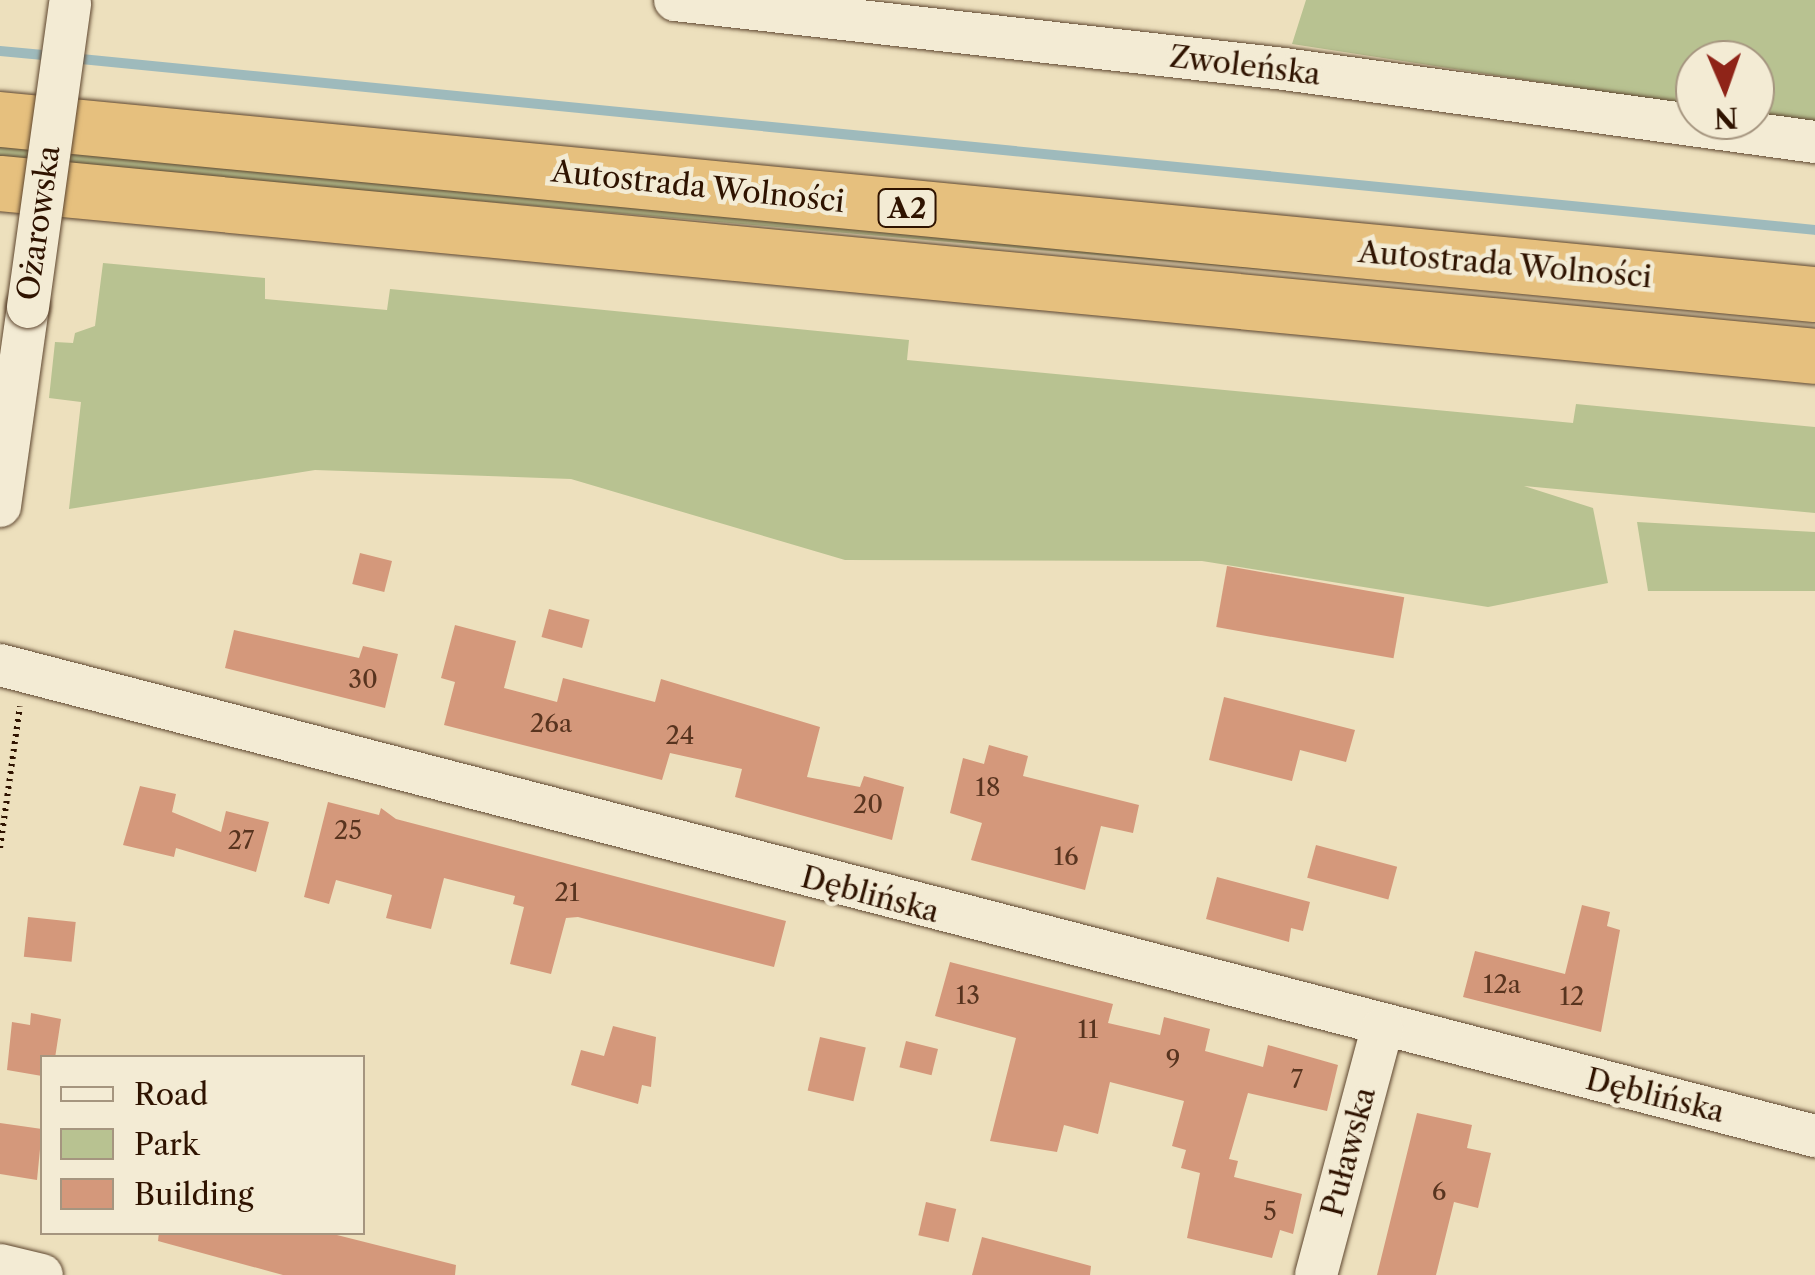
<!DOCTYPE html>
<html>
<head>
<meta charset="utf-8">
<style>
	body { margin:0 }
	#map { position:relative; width:1815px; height:1275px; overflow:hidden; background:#ede0bd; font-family:"Libre Caslon Text",serif }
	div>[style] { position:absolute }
	.green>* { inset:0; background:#b8c291; transform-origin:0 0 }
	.stream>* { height:10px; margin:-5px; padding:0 5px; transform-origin:5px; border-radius:5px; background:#9ebabc }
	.building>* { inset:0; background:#d4987b; transform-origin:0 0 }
	.path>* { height:6px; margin-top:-3px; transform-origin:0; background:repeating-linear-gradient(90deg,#2f1300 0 2.5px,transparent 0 7.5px) }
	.roads { filter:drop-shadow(0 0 2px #5e462f) drop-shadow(0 0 2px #5e462f) }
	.minor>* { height:42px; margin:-21px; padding:0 21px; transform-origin:21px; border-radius:21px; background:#f3ebd4 }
	.highway>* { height:55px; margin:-27.5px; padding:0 27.5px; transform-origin:27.5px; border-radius:27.5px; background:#e6c07e }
	.bridges { filter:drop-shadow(0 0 2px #5e462f) drop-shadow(0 0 2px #5e462f) }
	.minor-bridge>* { height:42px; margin:-21px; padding:0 21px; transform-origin:21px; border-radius:21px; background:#f3ebd4 }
	span { translate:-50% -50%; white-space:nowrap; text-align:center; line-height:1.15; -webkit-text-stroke:9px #f3ebd4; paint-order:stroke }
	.number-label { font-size:25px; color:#58341f }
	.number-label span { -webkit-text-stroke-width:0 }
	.shield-label span { padding:2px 8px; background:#f3ebd4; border:2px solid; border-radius:8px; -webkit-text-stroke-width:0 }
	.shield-label { font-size:28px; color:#2f1300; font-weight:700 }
	.street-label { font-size:30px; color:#2f1300 }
	.legend { position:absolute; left:40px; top:1055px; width:325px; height:180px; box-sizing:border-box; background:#f3ebd4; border:2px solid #a5957f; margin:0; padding:12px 18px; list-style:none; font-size:30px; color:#2f1300 }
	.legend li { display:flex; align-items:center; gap:20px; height:50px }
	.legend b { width:50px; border:2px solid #a5957f }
	.north { position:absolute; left:1675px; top:40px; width:100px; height:100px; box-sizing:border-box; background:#f3ebd4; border:2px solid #a5957f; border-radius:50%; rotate:178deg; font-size:28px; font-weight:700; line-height:40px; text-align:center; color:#2f1300 }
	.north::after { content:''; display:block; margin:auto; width:35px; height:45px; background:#8f2418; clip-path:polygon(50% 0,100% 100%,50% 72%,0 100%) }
</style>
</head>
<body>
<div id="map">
	<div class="green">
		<i style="clip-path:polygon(1306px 0,1815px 0,1815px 125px,1755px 116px,1755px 60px,1695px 60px,1695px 106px,1292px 44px)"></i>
		<i style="left:0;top:143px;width:1823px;height:16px;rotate:5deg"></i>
		<i style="clip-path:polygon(103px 263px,265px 278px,265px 299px,387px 310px,390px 289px,909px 340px,907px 360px,1573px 423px,1576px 404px,1815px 427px,1815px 513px,1524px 486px,1593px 508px,1608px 583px,1488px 607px,1202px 561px,845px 560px,571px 479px,315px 470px,69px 509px,81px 402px,49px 398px,55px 342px,73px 343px,75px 333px,95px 326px)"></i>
		<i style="clip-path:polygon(1637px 522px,1815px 532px,1815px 591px,1648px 591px)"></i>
	</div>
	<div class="stream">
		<i style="left:0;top:51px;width:54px;rotate:5.3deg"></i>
		<i style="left:71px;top:58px;width:1752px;rotate:5.63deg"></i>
	</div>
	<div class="building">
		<i style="left:360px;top:553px;width:33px;height:32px;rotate:14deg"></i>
		<i style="left:1227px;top:566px;width:180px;height:62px;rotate:10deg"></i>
		<i style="left:549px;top:609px;width:42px;height:29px;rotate:15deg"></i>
		<i style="clip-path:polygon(455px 625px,516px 641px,504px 688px,557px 702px,563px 678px,655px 702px,661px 679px,820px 727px,807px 777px,860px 787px,864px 776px,904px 787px,892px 840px,735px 797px,742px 769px,670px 753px,662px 780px,444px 725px,455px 682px,441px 678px)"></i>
		<i style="clip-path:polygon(234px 630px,359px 658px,363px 646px,398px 654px,385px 708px,225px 668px)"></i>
		<i style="clip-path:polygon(1224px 697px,1355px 730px,1346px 762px,1300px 750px,1292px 781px,1209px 760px)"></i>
		<i style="clip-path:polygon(989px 745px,1028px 756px,1023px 776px,1139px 805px,1133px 833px,1101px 826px,1085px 890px,971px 860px,982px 823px,950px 813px,963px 758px,984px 764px)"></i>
		<i style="clip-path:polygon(140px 786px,176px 794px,172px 812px,221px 832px,226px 811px,269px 822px,256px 872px,176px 848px,174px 857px,123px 845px)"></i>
		<i style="clip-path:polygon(328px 802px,379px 815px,381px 808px,396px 819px,786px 921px,774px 967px,578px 917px,566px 918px,551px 974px,510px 964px,524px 907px,513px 904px,515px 896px,444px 878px,431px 929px,386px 918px,392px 895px,336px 880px,329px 904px,304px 897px)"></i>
		<i style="left:1316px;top:845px;width:84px;height:34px;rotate:15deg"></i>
		<i style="clip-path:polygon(1217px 877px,1310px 902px,1303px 931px,1291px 928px,1289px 942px,1206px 919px)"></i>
		<i style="clip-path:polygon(1582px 905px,1610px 912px,1607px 926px,1620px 930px,1601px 1032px,1463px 997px,1475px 951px,1565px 974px)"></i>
		<i style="left:28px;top:917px;width:48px;height:40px;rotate:6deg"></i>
		<i style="clip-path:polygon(950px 962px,1113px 1004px,1108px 1023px,1160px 1035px,1164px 1017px,1210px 1029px,1205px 1051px,1263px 1067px,1268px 1045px,1338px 1065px,1327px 1111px,1248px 1093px,1229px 1159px,1238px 1161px,1234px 1177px,1302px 1194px,1293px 1234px,1280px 1230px,1272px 1258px,1187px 1238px,1200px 1173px,1181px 1168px,1186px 1150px,1172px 1146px,1184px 1101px,1110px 1082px,1098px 1134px,1064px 1125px,1057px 1152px,990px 1141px,1016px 1038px,935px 1016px)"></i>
		<i style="clip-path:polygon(31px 1013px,61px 1019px,55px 1058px,42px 1058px,42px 1076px,7px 1070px,12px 1022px,30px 1025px)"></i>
		<i style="clip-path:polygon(613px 1026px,656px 1037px,651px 1087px,642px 1085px,638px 1104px,571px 1085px,581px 1050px,604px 1056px)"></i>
		<i style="left:820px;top:1037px;width:47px;height:55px;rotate:13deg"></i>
		<i style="left:906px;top:1041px;width:33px;height:27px;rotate:14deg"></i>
		<i style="clip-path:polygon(1417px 1113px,1472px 1125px,1467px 1148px,1491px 1153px,1478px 1208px,1454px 1202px,1436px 1275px,1377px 1275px)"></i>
		<i style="clip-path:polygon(0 1123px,42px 1129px,37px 1180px,0 1174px)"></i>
		<i style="left:926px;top:1202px;width:31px;height:34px;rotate:13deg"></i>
		<i style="clip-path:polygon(159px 1232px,325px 1232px,456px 1265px,455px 1275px,283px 1275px,158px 1241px)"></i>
		<i style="clip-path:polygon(982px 1237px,1091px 1266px,1090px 1275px,972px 1275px)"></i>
	</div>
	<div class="path">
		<i style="left:0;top:848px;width:143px;rotate:-82deg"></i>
	</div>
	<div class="roads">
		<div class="minor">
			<i style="left:675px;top:0;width:613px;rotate:6.46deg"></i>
			<i style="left:1284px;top:69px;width:536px;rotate:7.83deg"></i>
			<i style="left:0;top:506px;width:201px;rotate:-82deg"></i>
			<i style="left:0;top:665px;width:1875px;rotate:14.55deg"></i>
			<i style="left:0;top:1265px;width:43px;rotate:13.4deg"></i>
			<i style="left:1316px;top:1275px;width:255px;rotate:-75deg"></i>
		</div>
		<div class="highway">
			<i style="left:0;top:119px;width:1823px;rotate:5.51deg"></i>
			<i style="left:0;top:183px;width:1823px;rotate:5.44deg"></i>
		</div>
	</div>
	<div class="bridges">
		<div class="minor-bridge">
			<i style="left:28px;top:307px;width:306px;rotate:-82.1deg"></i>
		</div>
	</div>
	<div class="number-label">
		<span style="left:363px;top:680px">30</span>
		<span style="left:551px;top:724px">26a</span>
		<span style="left:680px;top:736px">24</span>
		<span style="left:988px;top:788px">18</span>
		<span style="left:868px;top:805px">20</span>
		<span style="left:348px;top:831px">25</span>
		<span style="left:241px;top:841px">27</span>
		<span style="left:1066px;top:857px">16</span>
		<span style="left:567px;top:893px">21</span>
		<span style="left:1502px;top:985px">12a</span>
		<span style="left:968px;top:996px">13</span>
		<span style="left:1572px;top:997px">12</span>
		<span style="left:1088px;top:1030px">11</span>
		<span style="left:1173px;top:1060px">9</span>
		<span style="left:1297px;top:1080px">7</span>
		<span style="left:1439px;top:1192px">6</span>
		<span style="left:1270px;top:1212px">5</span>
	</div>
	<div class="shield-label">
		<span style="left:907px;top:208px">A2</span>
	</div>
	<div class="street-label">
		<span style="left:1245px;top:66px;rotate:7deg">Zwoleńska</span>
		<span style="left:698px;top:187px;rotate:6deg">Autostrada Wolności</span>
		<span style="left:39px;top:223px;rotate:-82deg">Ożarowska</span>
		<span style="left:1505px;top:265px;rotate:5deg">Autostrada Wolności</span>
		<span style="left:870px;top:895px;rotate:15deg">Dęblińska</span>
		<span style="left:1655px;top:1096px;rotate:14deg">Dęblińska</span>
		<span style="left:1349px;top:1152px;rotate:-75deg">Puławska</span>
	</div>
	<ul class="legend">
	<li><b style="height:12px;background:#f3ebd4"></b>Road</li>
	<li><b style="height:28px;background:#b8c291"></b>Park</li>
	<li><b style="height:28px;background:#d4987b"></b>Building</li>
	</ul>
	<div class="north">N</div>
</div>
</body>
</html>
